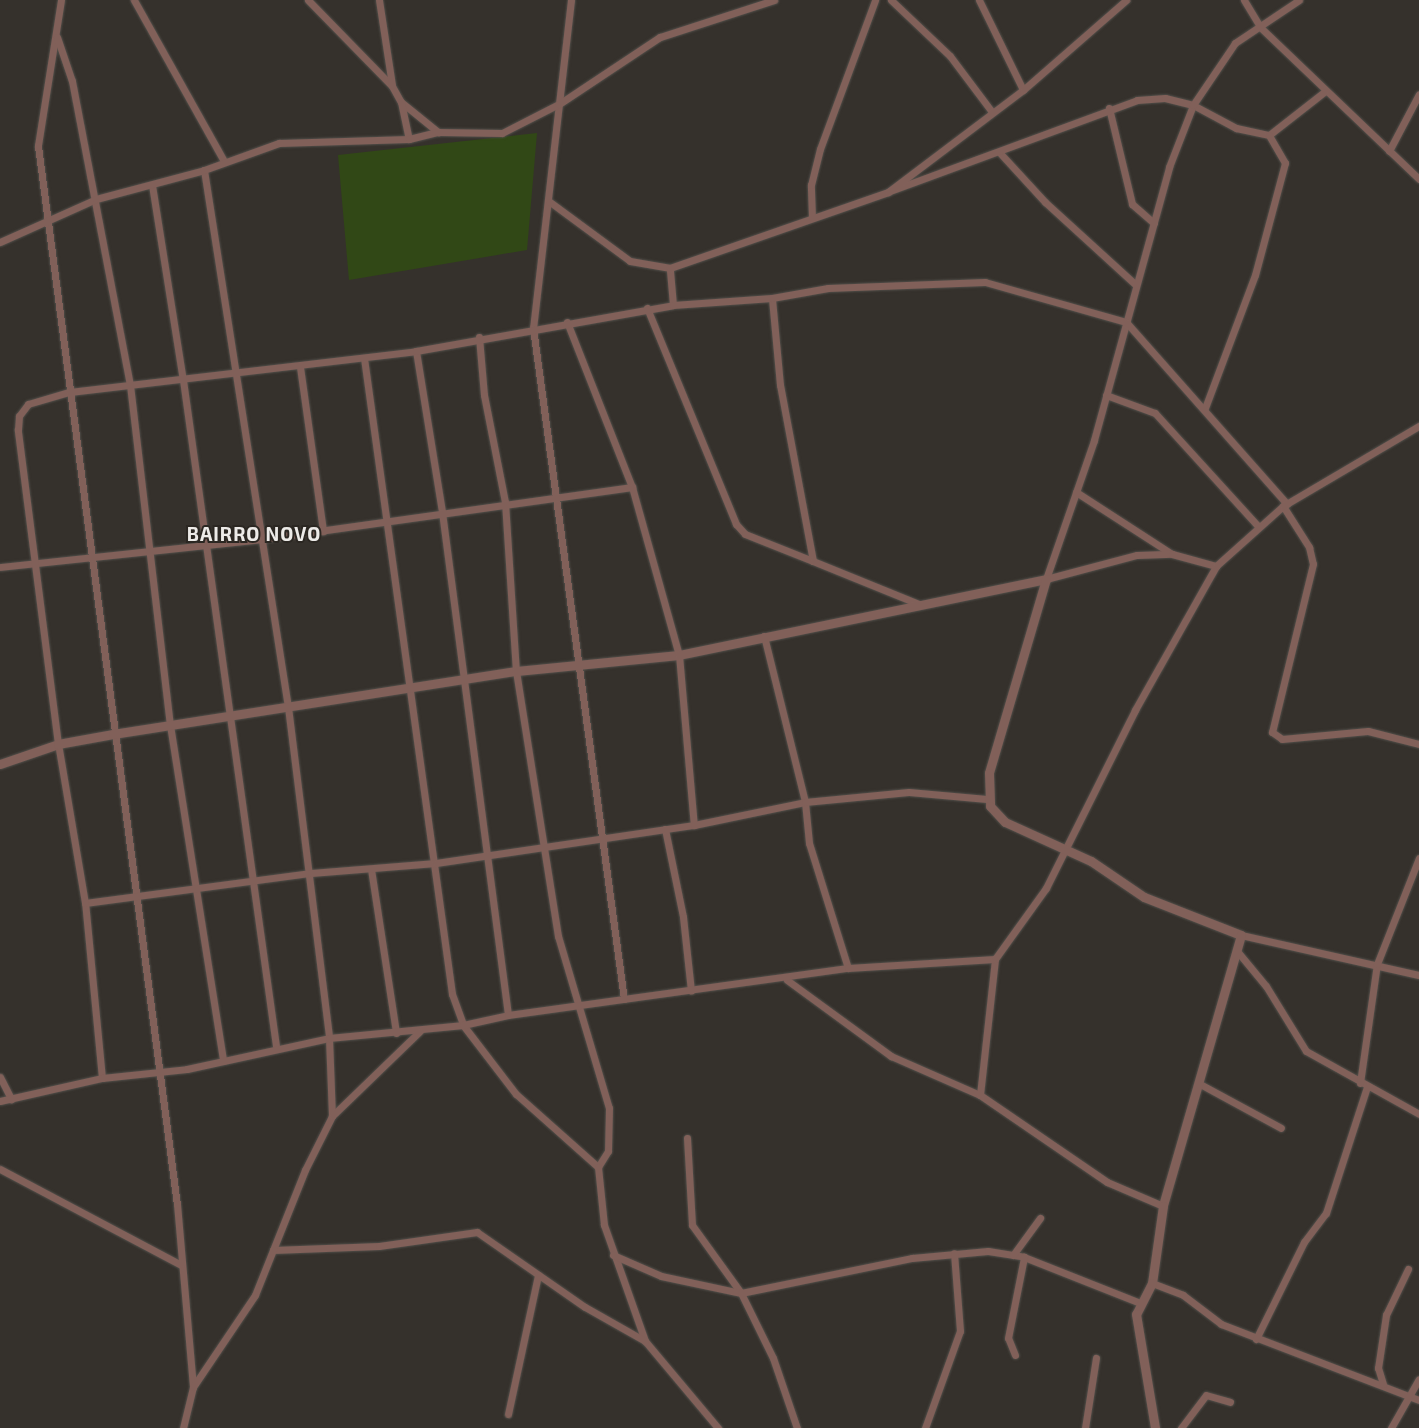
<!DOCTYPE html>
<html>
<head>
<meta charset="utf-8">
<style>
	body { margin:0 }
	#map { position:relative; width:1419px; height:1428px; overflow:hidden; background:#35312c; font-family:"Exo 2",sans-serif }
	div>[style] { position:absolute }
	.green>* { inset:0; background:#314816 }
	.roads { filter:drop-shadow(0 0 1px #524f4a) drop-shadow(0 0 1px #524f4a) }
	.minor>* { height:7px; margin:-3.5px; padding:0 3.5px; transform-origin:3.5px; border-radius:3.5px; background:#816059 }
	.tertiary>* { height:9px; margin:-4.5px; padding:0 4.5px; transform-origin:4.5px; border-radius:4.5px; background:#816059 }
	span { translate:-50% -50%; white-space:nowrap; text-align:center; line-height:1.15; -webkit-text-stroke:4px #2b2722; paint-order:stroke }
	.district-label { font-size:19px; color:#edebe8; font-weight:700; letter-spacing:1px }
</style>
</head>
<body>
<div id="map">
	<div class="green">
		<i style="clip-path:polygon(537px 133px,527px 250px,349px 280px,338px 155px)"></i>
	</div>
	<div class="roads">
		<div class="minor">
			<i style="left:61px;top:0;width:148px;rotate:99deg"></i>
			<i style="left:38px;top:146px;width:1067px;rotate:82.52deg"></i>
			<i style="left:177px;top:1204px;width:184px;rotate:85deg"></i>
			<i style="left:193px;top:1387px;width:42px;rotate:103.7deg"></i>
			<i style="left:134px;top:0;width:184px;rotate:60.8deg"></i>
			<i style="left:308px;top:0;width:120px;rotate:45.7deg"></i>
			<i style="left:392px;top:86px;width:18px;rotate:61deg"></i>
			<i style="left:401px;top:102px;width:48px;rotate:39deg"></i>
			<i style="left:379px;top:0;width:86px;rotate:81.3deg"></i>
			<i style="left:571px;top:0;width:330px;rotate:96.6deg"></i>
			<i style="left:533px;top:328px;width:677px;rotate:82.28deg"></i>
			<i style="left:891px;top:0;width:81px;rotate:43.5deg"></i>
			<i style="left:950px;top:56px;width:70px;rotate:53.1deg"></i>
			<i style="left:979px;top:0;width:100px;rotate:63.9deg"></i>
			<i style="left:1244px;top:0;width:31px;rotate:59deg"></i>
			<i style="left:1260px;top:27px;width:220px;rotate:43.7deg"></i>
			<i style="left:57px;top:37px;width:46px;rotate:71.2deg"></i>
			<i style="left:72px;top:81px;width:309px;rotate:79.2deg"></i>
			<i style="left:130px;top:385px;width:342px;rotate:83.3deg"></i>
			<i style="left:170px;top:725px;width:340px;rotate:81deg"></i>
			<i style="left:401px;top:102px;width:38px;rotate:78deg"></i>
			<i style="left:1109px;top:108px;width:99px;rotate:76.5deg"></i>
			<i style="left:1132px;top:204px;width:29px;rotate:41deg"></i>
			<i style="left:1389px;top:151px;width:64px;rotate:-62.2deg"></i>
			<i style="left:1000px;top:153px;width:67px;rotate:47.4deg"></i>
			<i style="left:1045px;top:202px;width:123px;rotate:42.4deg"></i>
			<i style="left:204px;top:170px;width:544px;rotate:81.11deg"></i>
			<i style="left:288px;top:707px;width:334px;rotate:82.9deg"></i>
			<i style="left:329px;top:1038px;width:78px;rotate:87.8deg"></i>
			<i style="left:152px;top:185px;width:197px;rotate:81deg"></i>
			<i style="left:183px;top:380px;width:672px;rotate:82.05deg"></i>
			<i style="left:890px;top:191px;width:263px;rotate:-20.2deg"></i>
			<i style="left:1137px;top:100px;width:28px;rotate:-4deg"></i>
			<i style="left:1165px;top:98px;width:29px;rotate:14deg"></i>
			<i style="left:1193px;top:105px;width:49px;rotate:28.1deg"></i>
			<i style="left:1236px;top:128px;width:34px;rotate:12deg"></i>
			<i style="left:1269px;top:135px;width:70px;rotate:-38deg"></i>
			<i style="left:550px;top:202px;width:99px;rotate:36.4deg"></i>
			<i style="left:630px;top:261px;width:41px;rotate:9.9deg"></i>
			<i style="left:812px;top:218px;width:33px;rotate:-92deg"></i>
			<i style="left:811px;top:185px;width:37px;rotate:-76deg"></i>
			<i style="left:820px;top:149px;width:159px;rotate:-69.7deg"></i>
			<i style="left:0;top:242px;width:105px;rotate:-24.1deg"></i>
			<i style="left:96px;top:199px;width:112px;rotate:-15deg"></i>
			<i style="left:204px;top:170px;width:80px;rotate:-19.8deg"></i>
			<i style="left:279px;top:143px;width:130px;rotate:-1.8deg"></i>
			<i style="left:409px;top:139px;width:30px;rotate:-14deg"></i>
			<i style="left:438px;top:132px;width:64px;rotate:0.9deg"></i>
			<i style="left:502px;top:133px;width:64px;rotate:-27deg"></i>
			<i style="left:559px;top:104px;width:121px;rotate:-33.6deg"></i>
			<i style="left:660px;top:37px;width:120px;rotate:-18deg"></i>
			<i style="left:673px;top:305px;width:37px;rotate:-95deg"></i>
			<i style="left:670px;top:268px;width:231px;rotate:-19.2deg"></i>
			<i style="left:888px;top:192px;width:169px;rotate:-37.1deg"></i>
			<i style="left:1023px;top:90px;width:137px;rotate:-41.1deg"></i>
			<i style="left:647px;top:308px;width:234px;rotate:67.6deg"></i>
			<i style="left:736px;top:524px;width:13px;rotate:48deg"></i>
			<i style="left:745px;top:534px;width:73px;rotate:21.7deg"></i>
			<i style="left:813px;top:561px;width:179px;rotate:-100.6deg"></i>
			<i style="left:780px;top:385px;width:87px;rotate:-95.3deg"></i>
			<i style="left:567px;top:322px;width:177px;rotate:68.5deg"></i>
			<i style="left:479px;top:337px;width:58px;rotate:85.1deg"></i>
			<i style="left:484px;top:395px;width:109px;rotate:78.9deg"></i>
			<i style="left:505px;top:502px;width:169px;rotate:86.3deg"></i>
			<i style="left:516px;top:671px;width:268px;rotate:81deg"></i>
			<i style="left:558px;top:936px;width:179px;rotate:73.5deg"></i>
			<i style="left:609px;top:1108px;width:43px;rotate:91.3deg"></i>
			<i style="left:608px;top:1151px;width:19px;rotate:122deg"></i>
			<i style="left:416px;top:351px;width:163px;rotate:80.8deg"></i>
			<i style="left:442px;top:512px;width:507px;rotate:82.52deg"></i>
			<i style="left:364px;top:358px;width:642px;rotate:82.12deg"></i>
			<i style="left:452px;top:994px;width:33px;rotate:70deg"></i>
			<i style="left:463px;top:1025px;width:87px;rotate:52.5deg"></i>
			<i style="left:516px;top:1094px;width:110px;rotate:41.7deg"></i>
			<i style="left:598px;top:1167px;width:58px;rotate:84.1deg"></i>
			<i style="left:604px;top:1225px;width:123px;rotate:70.5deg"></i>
			<i style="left:645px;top:1341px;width:114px;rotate:50deg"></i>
			<i style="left:300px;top:367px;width:166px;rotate:82deg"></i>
			<i style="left:1106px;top:395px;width:52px;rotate:20.2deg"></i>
			<i style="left:1155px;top:413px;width:151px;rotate:47.7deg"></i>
			<i style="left:1205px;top:408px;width:142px;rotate:-69.4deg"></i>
			<i style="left:1255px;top:275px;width:116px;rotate:-75deg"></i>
			<i style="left:1285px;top:163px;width:32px;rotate:-120deg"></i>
			<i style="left:1076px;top:492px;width:114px;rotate:32.9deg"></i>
			<i style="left:1283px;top:506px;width:49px;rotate:57.6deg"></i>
			<i style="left:1309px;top:547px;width:17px;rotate:77deg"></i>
			<i style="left:1313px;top:564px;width:173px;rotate:103.7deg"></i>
			<i style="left:1272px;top:732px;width:12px;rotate:35deg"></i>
			<i style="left:1282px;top:739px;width:86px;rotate:-5.3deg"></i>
			<i style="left:1368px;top:731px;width:53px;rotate:14.3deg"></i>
			<i style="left:813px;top:561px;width:114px;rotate:22.1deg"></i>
			<i style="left:0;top:567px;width:263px;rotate:-6.1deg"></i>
			<i style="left:262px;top:539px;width:374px;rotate:-8deg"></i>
			<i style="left:632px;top:487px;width:174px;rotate:74.4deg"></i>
			<i style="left:679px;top:655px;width:171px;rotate:85deg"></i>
			<i style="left:1046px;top:579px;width:147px;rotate:-70.9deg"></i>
			<i style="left:1094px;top:440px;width:283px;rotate:-74.6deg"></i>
			<i style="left:1169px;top:167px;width:66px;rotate:-68.8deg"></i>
			<i style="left:1193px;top:105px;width:75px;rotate:-55.9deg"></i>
			<i style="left:1235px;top:43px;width:77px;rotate:-33.9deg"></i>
			<i style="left:1046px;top:579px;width:94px;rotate:-14.8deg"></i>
			<i style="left:1137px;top:555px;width:35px;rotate:-2deg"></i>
			<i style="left:1172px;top:554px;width:46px;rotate:15.3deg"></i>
			<i style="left:764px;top:636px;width:171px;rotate:76.1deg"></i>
			<i style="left:805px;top:802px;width:41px;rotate:84.4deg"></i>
			<i style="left:809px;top:843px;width:131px;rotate:72.7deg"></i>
			<i style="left:665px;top:829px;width:90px;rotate:78.4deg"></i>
			<i style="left:683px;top:917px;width:74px;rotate:83.8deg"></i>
			<i style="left:371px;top:869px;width:166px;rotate:81.3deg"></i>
			<i style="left:85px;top:903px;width:228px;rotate:-7.6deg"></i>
			<i style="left:311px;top:873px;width:125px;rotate:-4.6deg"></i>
			<i style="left:436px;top:863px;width:261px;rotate:-8.4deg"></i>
			<i style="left:694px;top:825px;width:113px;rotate:-11.7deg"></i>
			<i style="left:805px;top:802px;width:104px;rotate:-5.5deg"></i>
			<i style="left:909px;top:792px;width:78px;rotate:5.1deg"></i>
			<i style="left:1241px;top:935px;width:182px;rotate:12.7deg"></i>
			<i style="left:1237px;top:951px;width:45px;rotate:50.4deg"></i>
			<i style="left:1266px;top:986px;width:76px;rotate:58.4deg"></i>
			<i style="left:1306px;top:1051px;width:129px;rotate:29.1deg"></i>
			<i style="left:787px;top:980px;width:129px;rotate:36.2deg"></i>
			<i style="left:891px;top:1056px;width:97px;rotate:23.7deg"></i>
			<i style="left:980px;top:1095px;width:154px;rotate:34.4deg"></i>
			<i style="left:1107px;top:1182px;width:61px;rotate:23.2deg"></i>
			<i style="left:0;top:1077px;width:25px;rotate:63deg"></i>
			<i style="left:102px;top:1078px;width:176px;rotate:-95.5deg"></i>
			<i style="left:85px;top:903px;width:161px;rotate:-99.6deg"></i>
			<i style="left:58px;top:744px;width:317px;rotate:-97.3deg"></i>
			<i style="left:18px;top:430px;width:14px;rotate:-86deg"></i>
			<i style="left:19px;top:416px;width:15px;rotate:-53deg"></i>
			<i style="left:28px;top:404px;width:43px;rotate:-16.3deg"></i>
			<i style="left:69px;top:392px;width:349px;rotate:-6.7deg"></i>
			<i style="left:416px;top:351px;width:261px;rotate:-10.1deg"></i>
			<i style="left:673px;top:305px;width:99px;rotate:-4deg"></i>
			<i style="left:772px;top:298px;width:57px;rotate:-10.1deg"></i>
			<i style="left:828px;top:288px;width:157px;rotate:-2.2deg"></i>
			<i style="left:985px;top:282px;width:147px;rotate:15.8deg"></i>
			<i style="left:1126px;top:322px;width:243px;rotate:48.5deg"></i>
			<i style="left:1360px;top:1083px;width:120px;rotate:-81.9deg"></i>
			<i style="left:1377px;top:964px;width:114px;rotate:-68.4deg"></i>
			<i style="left:1200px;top:1084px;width:92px;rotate:28.5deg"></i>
			<i style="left:980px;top:1095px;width:137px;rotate:-83.7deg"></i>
			<i style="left:0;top:1101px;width:105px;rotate:-12.7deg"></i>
			<i style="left:102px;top:1078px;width:85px;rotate:-6deg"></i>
			<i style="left:187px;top:1069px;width:145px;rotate:-12.3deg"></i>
			<i style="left:329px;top:1038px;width:135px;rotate:-5.5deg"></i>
			<i style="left:463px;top:1025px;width:46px;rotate:-12.5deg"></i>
			<i style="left:508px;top:1015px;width:343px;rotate:-7.9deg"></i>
			<i style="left:848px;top:968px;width:147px;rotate:-3.5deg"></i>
			<i style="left:995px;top:959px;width:87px;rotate:-54.3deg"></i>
			<i style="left:1046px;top:888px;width:199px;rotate:-63.4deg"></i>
			<i style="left:1135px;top:710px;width:165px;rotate:-60.6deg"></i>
			<i style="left:1216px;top:566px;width:90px;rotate:-41.8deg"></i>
			<i style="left:1283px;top:506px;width:158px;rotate:-30.5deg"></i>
			<i style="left:687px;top:1138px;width:87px;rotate:86.7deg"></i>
			<i style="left:692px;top:1225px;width:84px;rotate:54.2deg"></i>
			<i style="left:741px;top:1293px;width:72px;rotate:63.8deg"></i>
			<i style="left:773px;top:1358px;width:74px;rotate:71.1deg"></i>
			<i style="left:0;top:1169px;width:205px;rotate:27.9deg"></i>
			<i style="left:273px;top:1250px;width:106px;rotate:-2.2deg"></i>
			<i style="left:379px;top:1246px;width:99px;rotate:-8.1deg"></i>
			<i style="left:477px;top:1232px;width:131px;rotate:34.8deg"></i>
			<i style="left:585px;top:1307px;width:69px;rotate:29.5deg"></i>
			<i style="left:613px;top:1255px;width:52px;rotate:23.6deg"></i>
			<i style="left:661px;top:1276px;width:82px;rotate:12deg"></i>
			<i style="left:741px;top:1293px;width:175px;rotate:-11.6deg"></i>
			<i style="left:912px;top:1258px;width:76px;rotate:-5.3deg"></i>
			<i style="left:988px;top:1251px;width:36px;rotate:9deg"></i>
			<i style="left:1024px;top:1257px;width:125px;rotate:21.6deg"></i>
			<i style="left:1013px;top:1255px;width:46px;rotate:-53.9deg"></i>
			<i style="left:1152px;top:1283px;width:33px;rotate:21deg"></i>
			<i style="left:1183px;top:1295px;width:48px;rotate:37.3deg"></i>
			<i style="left:1221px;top:1324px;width:212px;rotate:21deg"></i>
			<i style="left:1256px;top:1339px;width:108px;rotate:-63.7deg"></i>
			<i style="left:1304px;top:1242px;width:36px;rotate:-53deg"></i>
			<i style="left:1326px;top:1213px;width:133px;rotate:-72deg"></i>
			<i style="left:1015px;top:1355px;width:18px;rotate:-112deg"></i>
			<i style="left:1008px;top:1338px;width:83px;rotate:-78.8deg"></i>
			<i style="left:1383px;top:1384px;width:17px;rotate:-107deg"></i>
			<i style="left:1378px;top:1368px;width:54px;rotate:-81.4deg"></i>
			<i style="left:1386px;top:1315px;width:51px;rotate:-64.4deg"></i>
			<i style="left:193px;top:1387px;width:111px;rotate:-56deg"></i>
			<i style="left:255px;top:1295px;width:135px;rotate:-68.2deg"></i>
			<i style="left:305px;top:1170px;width:60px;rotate:-63.4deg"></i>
			<i style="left:332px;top:1116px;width:122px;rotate:-44deg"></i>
			<i style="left:508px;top:1414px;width:142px;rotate:-77.8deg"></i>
			<i style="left:925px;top:1428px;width:103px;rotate:-70.2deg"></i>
			<i style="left:960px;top:1331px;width:78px;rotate:-94.4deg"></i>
			<i style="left:1085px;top:1428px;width:71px;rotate:-81.1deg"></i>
			<i style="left:1181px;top:1428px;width:41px;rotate:-52.9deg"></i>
			<i style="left:1206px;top:1395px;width:25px;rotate:16deg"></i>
			<i style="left:1391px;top:1428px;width:56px;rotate:-60.3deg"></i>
		</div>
		<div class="tertiary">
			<i style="left:0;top:764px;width:61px;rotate:-19deg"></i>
			<i style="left:58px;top:744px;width:56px;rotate:-10.3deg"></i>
			<i style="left:113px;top:734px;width:408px;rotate:-8.9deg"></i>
			<i style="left:516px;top:671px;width:164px;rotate:-5.6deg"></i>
			<i style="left:679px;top:655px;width:375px;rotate:-11.7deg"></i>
			<i style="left:1046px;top:579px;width:202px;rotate:106.4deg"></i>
			<i style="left:989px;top:773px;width:33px;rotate:88deg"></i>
			<i style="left:990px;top:806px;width:22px;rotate:47deg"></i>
			<i style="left:1005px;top:822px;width:94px;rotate:24.4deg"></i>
			<i style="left:1091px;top:861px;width:64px;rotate:34.2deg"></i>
			<i style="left:1144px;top:897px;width:104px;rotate:21.4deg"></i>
			<i style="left:1241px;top:935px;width:282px;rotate:106.1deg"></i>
			<i style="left:1163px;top:1206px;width:78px;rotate:98.1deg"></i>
			<i style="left:1152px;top:1283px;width:35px;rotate:117deg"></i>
			<i style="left:1136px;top:1314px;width:116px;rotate:80.5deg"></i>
		</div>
	</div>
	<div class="district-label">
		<span style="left:254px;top:534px">BAIRRO NOVO</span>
	</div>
</div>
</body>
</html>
